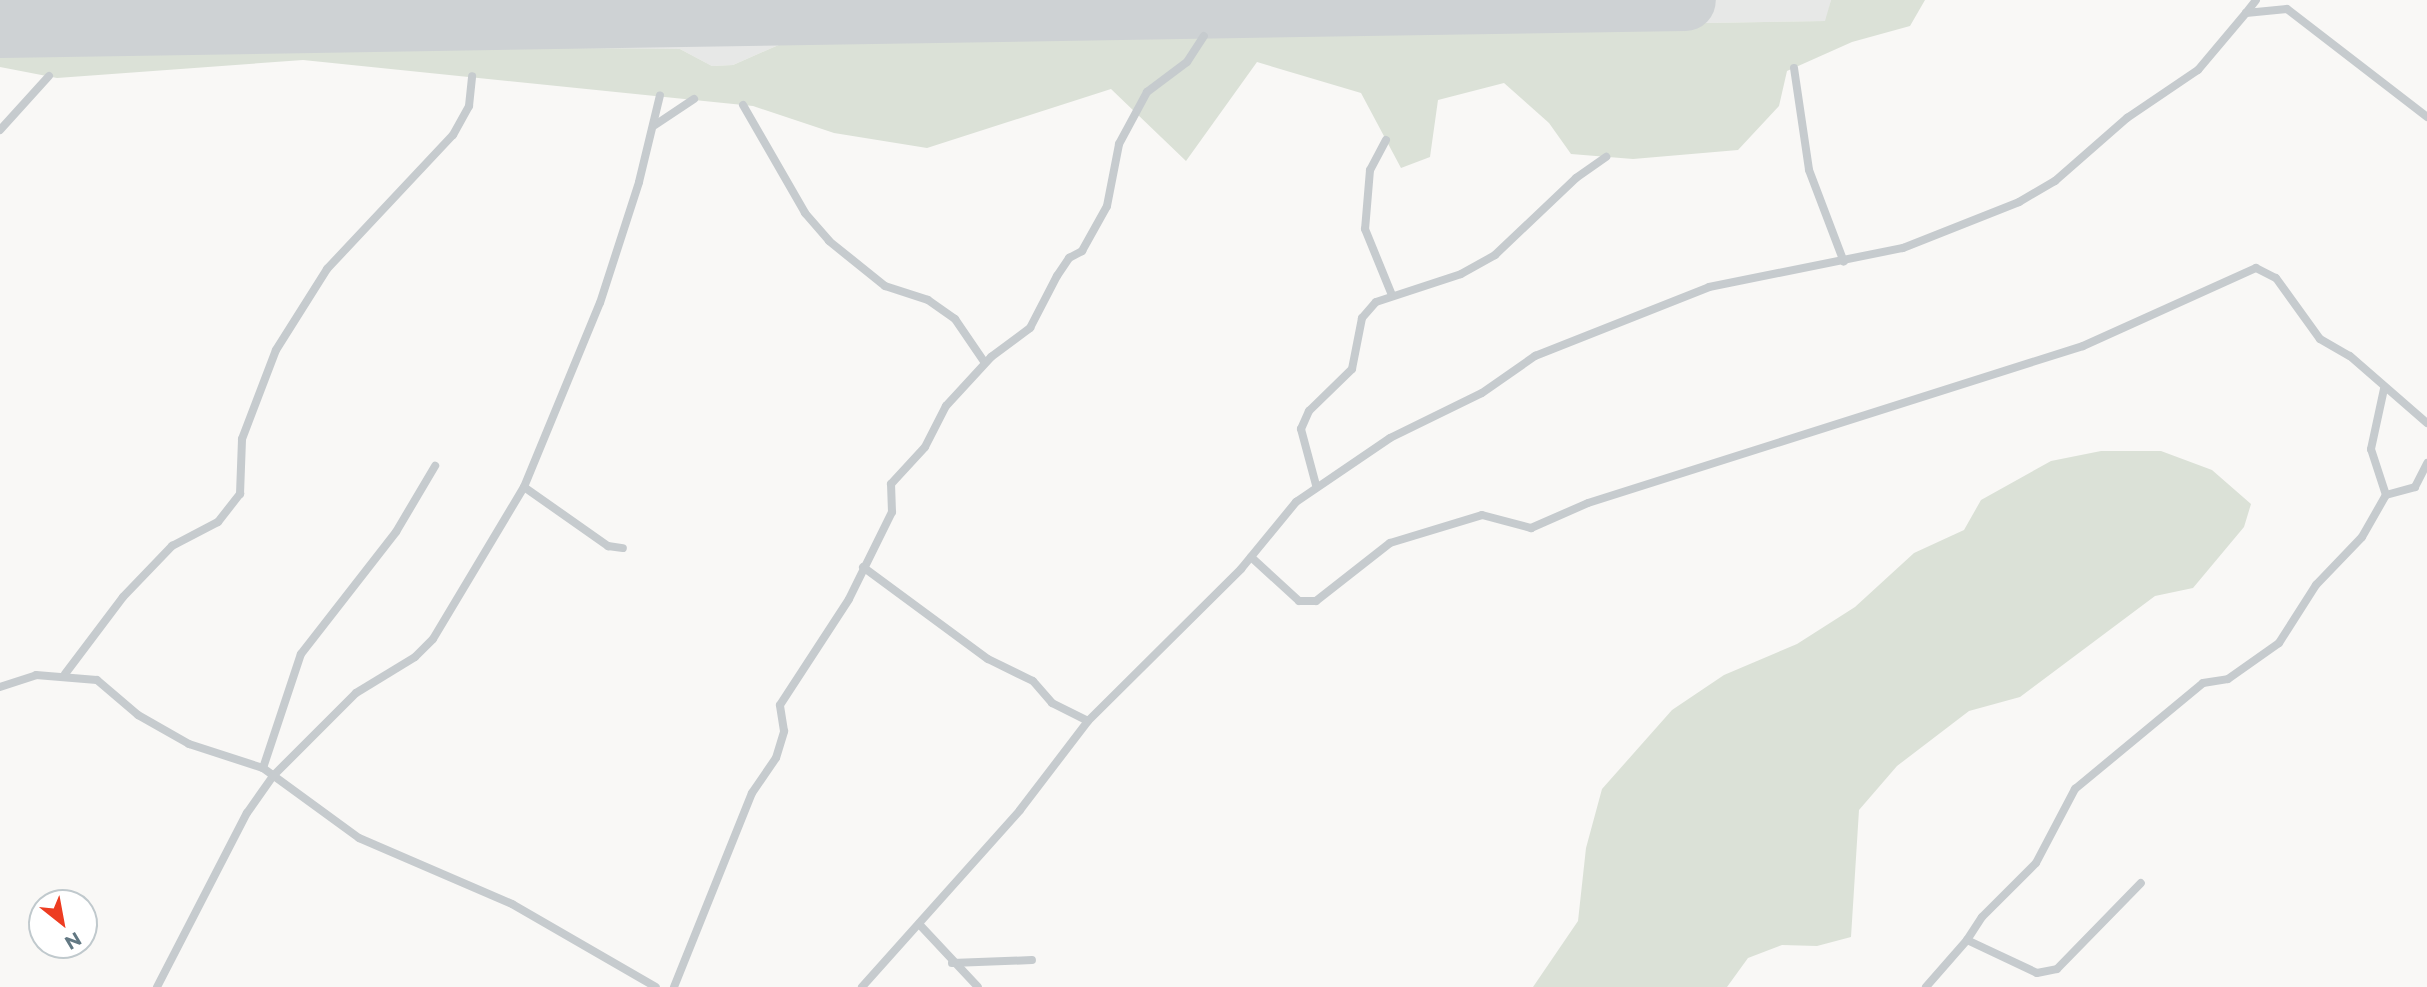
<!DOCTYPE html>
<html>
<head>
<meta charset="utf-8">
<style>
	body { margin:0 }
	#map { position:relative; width:2427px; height:987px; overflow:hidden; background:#f9f8f6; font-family:Montserrat,sans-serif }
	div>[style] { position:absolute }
	.built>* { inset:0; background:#e7e8e7 }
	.green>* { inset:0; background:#dbe1d7 }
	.runway>* { height:61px; margin:-30.5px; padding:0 30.5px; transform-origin:30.5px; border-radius:30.5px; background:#ced2d4 }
	.minor>* { height:8px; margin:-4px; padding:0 4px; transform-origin:4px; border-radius:4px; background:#c6cbce }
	span { translate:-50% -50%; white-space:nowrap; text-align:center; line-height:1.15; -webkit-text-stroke:7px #fff; paint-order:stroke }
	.north { position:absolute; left:28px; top:889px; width:70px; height:70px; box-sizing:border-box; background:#fff; border:2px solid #c0c9cd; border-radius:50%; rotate:149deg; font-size:19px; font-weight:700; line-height:28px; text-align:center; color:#627883 }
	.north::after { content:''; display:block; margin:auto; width:24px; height:32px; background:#ed3c21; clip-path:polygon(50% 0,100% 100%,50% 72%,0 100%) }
</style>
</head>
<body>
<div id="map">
	<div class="built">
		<i style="clip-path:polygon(884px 0,1831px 0,1826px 21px,812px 38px,783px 43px,733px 65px,712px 66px,680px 49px,0 53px,0 8px)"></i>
	</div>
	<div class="green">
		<i style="clip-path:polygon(0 0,884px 0,0 8px)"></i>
		<i style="clip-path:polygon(1831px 0,1925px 0,1910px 26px,1852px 42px,1787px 71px,1779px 106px,1738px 150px,1633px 159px,1571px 154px,1549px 123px,1504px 83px,1438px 100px,1430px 157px,1401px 168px,1361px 93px,1257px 62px,1186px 161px,1111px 89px,927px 148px,834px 133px,753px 106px,303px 60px,57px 78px,0 67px,0 53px,22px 52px,461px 47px,680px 49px,712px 66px,733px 65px,783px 43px,812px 38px,1825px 21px)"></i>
		<i style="clip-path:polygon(2101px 451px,2161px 451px,2212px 470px,2251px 504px,2244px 527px,2193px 588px,2155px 596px,2020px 697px,1969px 711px,1897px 766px,1859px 810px,1851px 937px,1817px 946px,1782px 945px,1748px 958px,1727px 987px,1533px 987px,1578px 921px,1586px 848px,1602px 789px,1672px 710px,1724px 675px,1797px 644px,1855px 607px,1914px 553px,1964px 530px,1981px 500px,2051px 461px)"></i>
	</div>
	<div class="runway">
		<i style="left:0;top:27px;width:1685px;rotate:-0.92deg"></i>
	</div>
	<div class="minor">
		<i style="left:2246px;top:13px;width:16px;rotate:-52deg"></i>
		<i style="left:1794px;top:68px;width:103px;rotate:81.6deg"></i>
		<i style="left:1809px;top:170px;width:98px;rotate:69.2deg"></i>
		<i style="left:743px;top:105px;width:125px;rotate:60.1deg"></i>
		<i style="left:805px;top:213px;width:37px;rotate:49deg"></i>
		<i style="left:829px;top:241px;width:72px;rotate:38.8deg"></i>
		<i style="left:885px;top:286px;width:45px;rotate:18deg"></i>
		<i style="left:928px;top:300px;width:33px;rotate:35deg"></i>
		<i style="left:955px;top:319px;width:53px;rotate:55.7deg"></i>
		<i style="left:655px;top:125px;width:47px;rotate:-33.7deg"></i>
		<i style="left:0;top:130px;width:73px;rotate:-47.8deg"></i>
		<i style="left:1386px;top:140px;width:34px;rotate:118deg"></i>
		<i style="left:1370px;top:170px;width:59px;rotate:94.8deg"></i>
		<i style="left:1365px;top:229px;width:71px;rotate:67.8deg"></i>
		<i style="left:1316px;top:485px;width:58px;rotate:-105deg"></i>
		<i style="left:1301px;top:429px;width:20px;rotate:-66deg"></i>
		<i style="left:1309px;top:411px;width:60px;rotate:-44.3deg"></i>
		<i style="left:1352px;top:369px;width:52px;rotate:-78.9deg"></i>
		<i style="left:1362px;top:318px;width:21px;rotate:-49deg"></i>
		<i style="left:1376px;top:302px;width:89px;rotate:-18.2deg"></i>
		<i style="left:1461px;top:274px;width:39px;rotate:-29deg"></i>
		<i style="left:1495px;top:255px;width:112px;rotate:-43.5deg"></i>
		<i style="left:1576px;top:178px;width:37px;rotate:-35deg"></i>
		<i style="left:524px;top:487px;width:103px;rotate:35.1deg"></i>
		<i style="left:608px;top:546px;width:15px;rotate:8deg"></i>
		<i style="left:2386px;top:495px;width:30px;rotate:-15deg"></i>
		<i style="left:2415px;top:487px;width:27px;rotate:-63deg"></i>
		<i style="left:1251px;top:557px;width:65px;rotate:42.5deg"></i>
		<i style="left:1299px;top:601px;width:17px"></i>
		<i style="left:1316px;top:601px;width:94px;rotate:-38.1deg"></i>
		<i style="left:1390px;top:543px;width:96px;rotate:-16.9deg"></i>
		<i style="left:1482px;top:515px;width:51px;rotate:14.9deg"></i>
		<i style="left:1531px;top:528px;width:62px;rotate:-23.7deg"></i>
		<i style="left:1588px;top:503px;width:519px;rotate:-17.6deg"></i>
		<i style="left:2083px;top:346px;width:190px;rotate:-24.3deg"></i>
		<i style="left:2256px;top:268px;width:22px;rotate:27deg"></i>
		<i style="left:2276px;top:278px;width:75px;rotate:54.2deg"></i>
		<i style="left:2320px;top:339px;width:34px;rotate:30deg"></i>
		<i style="left:2350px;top:356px;width:102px;rotate:41deg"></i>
		<i style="left:863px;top:567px;width:155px;rotate:36.4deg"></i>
		<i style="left:988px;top:659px;width:50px;rotate:26.1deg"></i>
		<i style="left:1033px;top:681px;width:29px;rotate:49deg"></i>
		<i style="left:1052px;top:703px;width:40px;rotate:26.6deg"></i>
		<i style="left:65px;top:674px;width:96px;rotate:-53deg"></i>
		<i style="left:123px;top:597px;width:71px;rotate:-46.1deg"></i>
		<i style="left:172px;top:546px;width:52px;rotate:-27.6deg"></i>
		<i style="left:218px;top:522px;width:36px;rotate:-52deg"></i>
		<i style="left:240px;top:494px;width:55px;rotate:-87.9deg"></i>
		<i style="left:242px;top:439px;width:95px;rotate:-69.1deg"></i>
		<i style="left:276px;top:350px;width:96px;rotate:-57.8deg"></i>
		<i style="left:327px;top:269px;width:184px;rotate:-46.8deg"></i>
		<i style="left:453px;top:135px;width:33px;rotate:-61deg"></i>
		<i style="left:469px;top:106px;width:30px;rotate:-84deg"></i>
		<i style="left:0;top:687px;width:38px;rotate:-18deg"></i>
		<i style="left:36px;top:675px;width:61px;rotate:4.7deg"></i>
		<i style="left:97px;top:680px;width:54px;rotate:40.5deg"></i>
		<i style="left:138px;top:715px;width:59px;rotate:29.6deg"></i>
		<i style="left:189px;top:744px;width:78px;rotate:18deg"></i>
		<i style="left:263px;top:768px;width:119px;rotate:36.1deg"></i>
		<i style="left:359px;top:838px;width:167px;rotate:23.3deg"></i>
		<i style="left:512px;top:904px;width:166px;rotate:30deg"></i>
		<i style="left:263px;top:768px;width:120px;rotate:-71.6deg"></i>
		<i style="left:301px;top:654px;width:155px;rotate:-52.1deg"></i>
		<i style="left:396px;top:532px;width:77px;rotate:-59.4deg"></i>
		<i style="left:919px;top:924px;width:86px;rotate:46.9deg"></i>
		<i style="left:1967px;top:940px;width:27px;rotate:-57deg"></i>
		<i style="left:1982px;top:917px;width:76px;rotate:-45deg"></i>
		<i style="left:2036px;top:863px;width:84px;rotate:-62.2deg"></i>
		<i style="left:2075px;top:789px;width:166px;rotate:-39.6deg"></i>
		<i style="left:2203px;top:683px;width:25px;rotate:-9deg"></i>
		<i style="left:2228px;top:679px;width:62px;rotate:-35.2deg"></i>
		<i style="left:2279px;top:643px;width:69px;rotate:-57.5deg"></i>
		<i style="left:2316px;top:585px;width:66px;rotate:-46.2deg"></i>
		<i style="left:2362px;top:537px;width:48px;rotate:-60.3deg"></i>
		<i style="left:2386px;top:495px;width:48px;rotate:-108.1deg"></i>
		<i style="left:2371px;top:449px;width:61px;rotate:-77.8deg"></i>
		<i style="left:952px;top:963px;width:80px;rotate:-2.1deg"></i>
		<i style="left:157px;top:987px;width:196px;rotate:-62.7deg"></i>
		<i style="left:247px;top:813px;width:45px;rotate:-54.9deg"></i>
		<i style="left:273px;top:776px;width:117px;rotate:-45deg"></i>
		<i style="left:356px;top:693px;width:69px;rotate:-31.4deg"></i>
		<i style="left:415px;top:657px;width:25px;rotate:-45deg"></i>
		<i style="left:433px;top:639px;width:177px;rotate:-59.1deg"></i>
		<i style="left:524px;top:487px;width:199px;rotate:-67.6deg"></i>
		<i style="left:600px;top:303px;width:127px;rotate:-72.1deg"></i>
		<i style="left:639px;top:182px;width:89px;rotate:-76.4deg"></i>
		<i style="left:674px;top:987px;width:209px;rotate:-68.1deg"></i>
		<i style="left:752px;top:793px;width:42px;rotate:-55.6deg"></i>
		<i style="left:776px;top:758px;width:28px;rotate:-73deg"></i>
		<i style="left:784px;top:731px;width:26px;rotate:-99deg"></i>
		<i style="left:780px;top:705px;width:126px;rotate:-56.9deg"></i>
		<i style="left:849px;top:599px;width:97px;rotate:-63.7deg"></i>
		<i style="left:892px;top:512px;width:28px;rotate:-92deg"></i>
		<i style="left:891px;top:484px;width:50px;rotate:-47.4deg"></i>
		<i style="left:925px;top:447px;width:46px;rotate:-62.9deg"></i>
		<i style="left:946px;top:406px;width:67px;rotate:-47.4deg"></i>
		<i style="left:991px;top:357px;width:49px;rotate:-36.6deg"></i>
		<i style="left:1030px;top:328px;width:59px;rotate:-62.6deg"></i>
		<i style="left:1057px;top:276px;width:22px;rotate:-56deg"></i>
		<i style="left:1069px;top:258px;width:15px;rotate:-28deg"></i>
		<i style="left:1082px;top:251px;width:51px;rotate:-60.9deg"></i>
		<i style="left:1107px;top:206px;width:63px;rotate:-79deg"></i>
		<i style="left:1119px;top:144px;width:59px;rotate:-61.7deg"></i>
		<i style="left:1147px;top:92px;width:50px;rotate:-36.9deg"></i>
		<i style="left:1187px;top:62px;width:31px;rotate:-57deg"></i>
		<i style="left:862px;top:987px;width:237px;rotate:-48.2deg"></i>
		<i style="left:1020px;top:810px;width:112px;rotate:-52.6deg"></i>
		<i style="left:1088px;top:721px;width:216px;rotate:-44.8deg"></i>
		<i style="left:1241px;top:569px;width:87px;rotate:-50.6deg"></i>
		<i style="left:1296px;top:502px;width:114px;rotate:-34.2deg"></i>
		<i style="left:1390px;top:438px;width:102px;rotate:-26.1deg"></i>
		<i style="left:1482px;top:393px;width:65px;rotate:-34.9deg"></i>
		<i style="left:1535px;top:356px;width:187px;rotate:-21.6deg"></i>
		<i style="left:1709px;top:287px;width:198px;rotate:-11.4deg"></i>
		<i style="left:1903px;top:248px;width:125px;rotate:-21.6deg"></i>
		<i style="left:2019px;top:202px;width:42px;rotate:-30.3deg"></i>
		<i style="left:2055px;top:181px;width:96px;rotate:-41.2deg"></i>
		<i style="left:2127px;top:118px;width:86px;rotate:-34.1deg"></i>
		<i style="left:2198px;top:70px;width:75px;rotate:-49.9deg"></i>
		<i style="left:2246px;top:13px;width:41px;rotate:-5.6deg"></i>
		<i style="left:2287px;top:9px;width:177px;rotate:37.6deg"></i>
		<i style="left:1926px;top:987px;width:62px;rotate:-48.9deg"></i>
		<i style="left:1967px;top:940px;width:77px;rotate:25.2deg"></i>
		<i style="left:2037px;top:973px;width:20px;rotate:-11deg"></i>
		<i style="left:2057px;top:969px;width:120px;rotate:-45.7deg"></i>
	</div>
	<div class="north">N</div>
</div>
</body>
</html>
